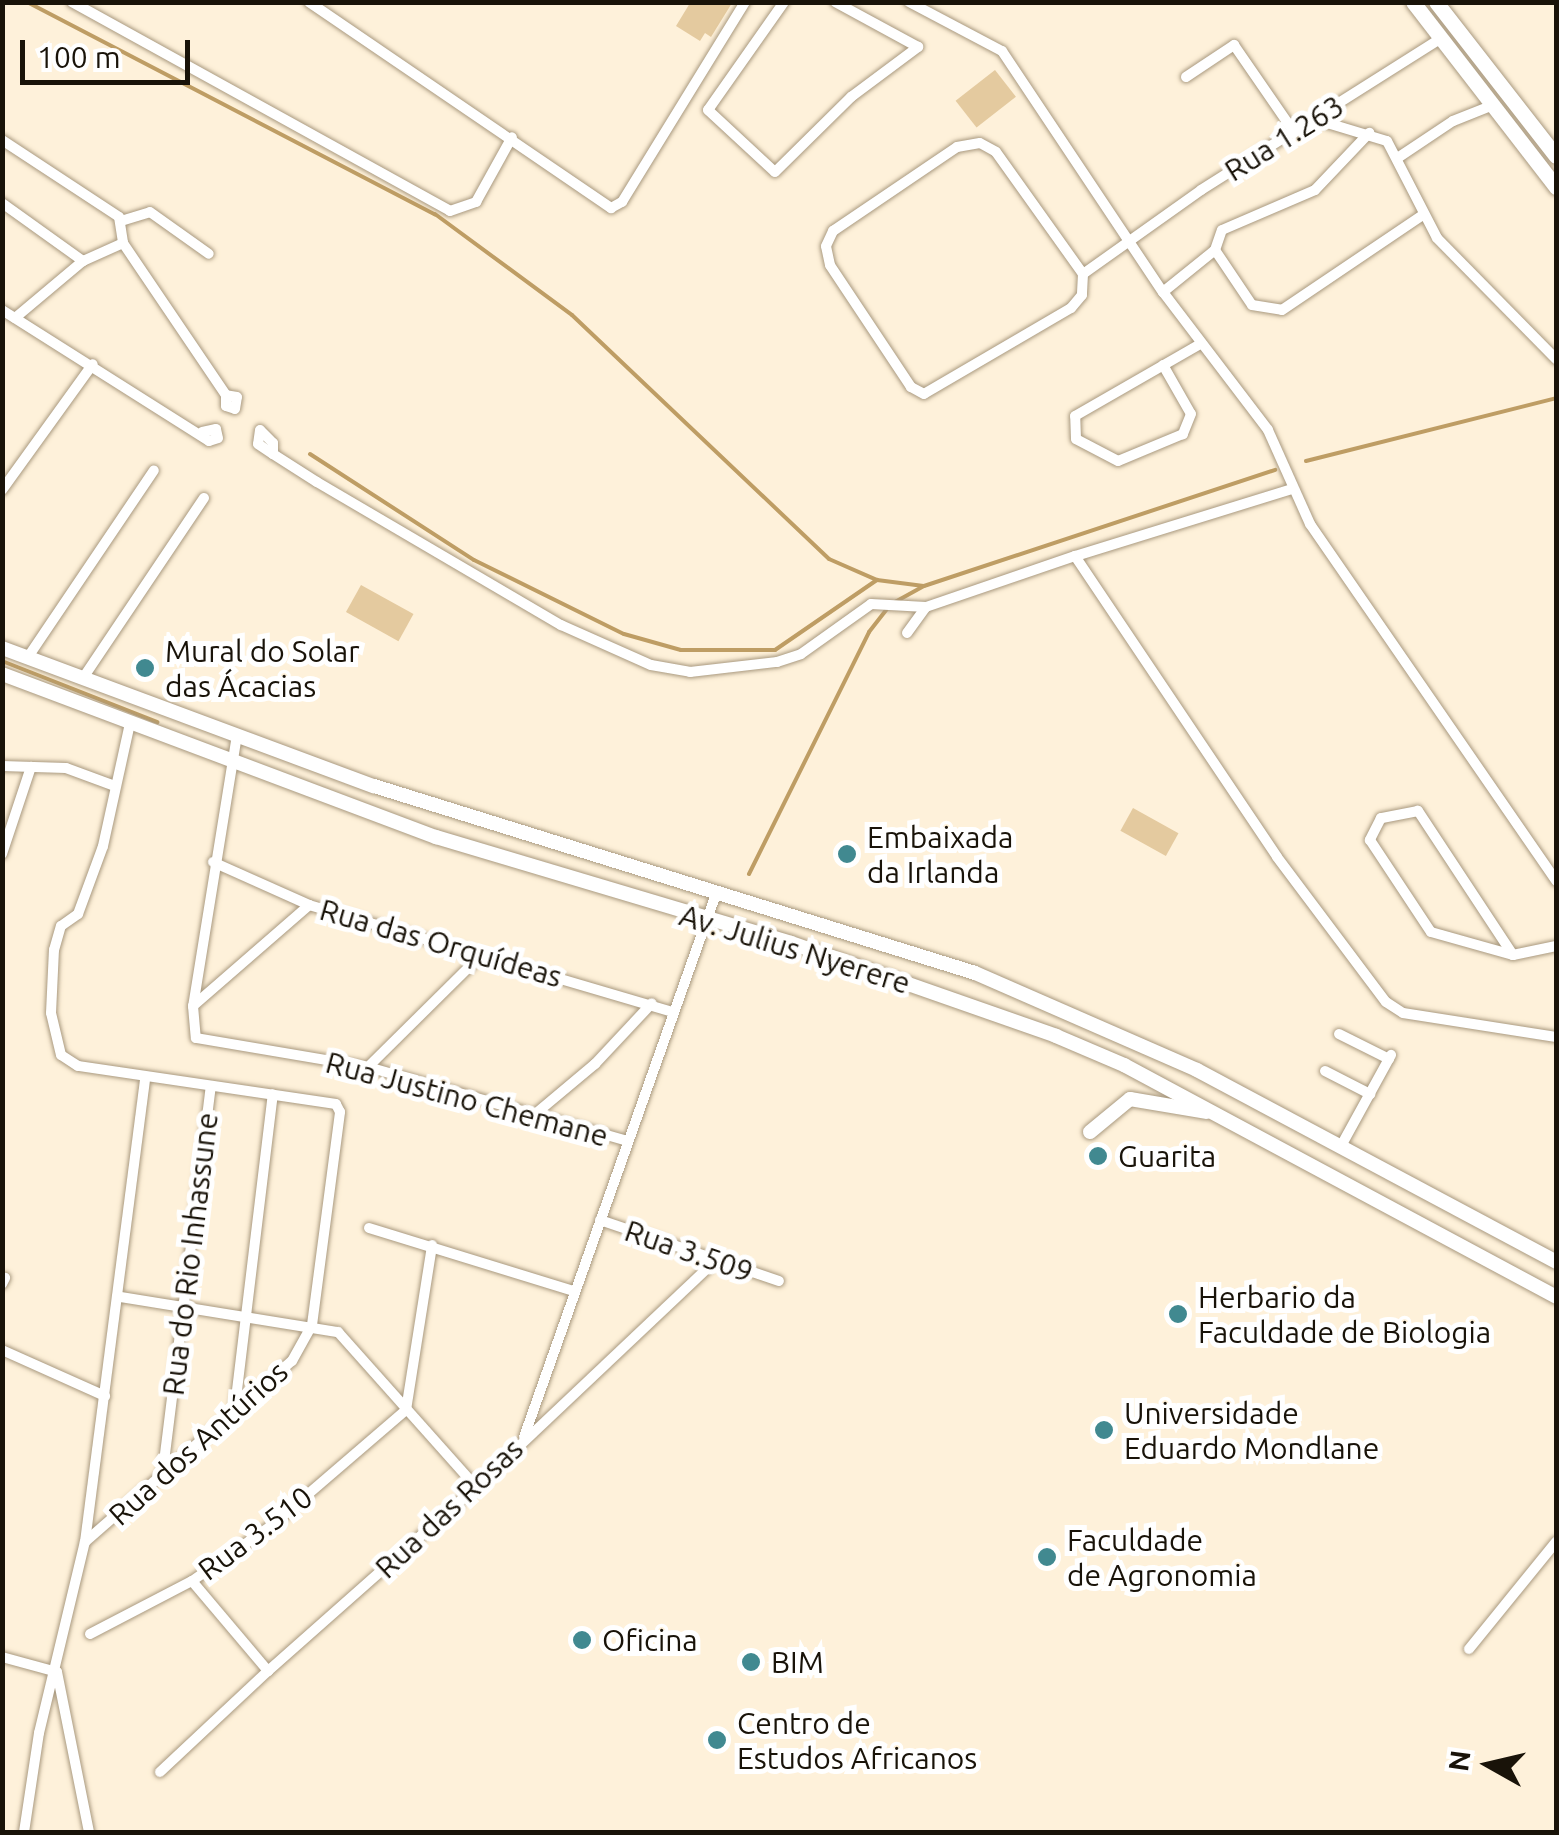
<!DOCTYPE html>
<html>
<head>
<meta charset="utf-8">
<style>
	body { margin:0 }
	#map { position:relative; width:1559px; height:1835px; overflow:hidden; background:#fef1da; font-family:Ubuntu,sans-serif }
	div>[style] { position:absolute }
	.green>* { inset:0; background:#e4ca9f; transform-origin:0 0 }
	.stream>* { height:4px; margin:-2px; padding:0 2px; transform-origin:2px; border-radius:2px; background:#be9d64 }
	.roads { filter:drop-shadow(0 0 2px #a9997f) drop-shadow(0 0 2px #a9997f) }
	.street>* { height:10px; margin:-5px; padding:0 5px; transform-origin:5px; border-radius:5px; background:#fff }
	.secondary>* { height:14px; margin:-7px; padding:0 7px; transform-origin:7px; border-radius:7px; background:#fff }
	.primary>* { height:15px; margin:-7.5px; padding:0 7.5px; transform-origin:7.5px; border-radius:7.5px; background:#fff }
	.dots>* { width:28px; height:28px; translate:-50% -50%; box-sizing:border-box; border:5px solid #fff; border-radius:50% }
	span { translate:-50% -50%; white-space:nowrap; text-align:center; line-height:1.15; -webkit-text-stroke:10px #fff; paint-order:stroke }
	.street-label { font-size:30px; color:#191309 }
	.poi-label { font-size:30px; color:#191309 }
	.left { translate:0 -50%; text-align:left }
	.frame { position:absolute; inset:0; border:5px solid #191309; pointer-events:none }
	.north { position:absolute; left:1439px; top:1715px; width:100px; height:100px; -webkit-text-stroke:8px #fff; paint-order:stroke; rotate:278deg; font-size:28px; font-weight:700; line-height:40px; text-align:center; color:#191309 }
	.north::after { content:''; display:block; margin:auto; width:35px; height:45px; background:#191309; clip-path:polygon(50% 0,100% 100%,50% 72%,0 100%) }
	.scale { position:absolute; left:20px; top:40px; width:170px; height:45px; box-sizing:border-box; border:5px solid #191309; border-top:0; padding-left:12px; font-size:30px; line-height:35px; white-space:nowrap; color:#191309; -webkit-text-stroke:8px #fff; paint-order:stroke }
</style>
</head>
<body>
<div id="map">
	<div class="green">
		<i style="clip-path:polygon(690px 3px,690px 2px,732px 3px,711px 37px,705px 33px,700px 41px,676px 26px)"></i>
		<i style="left:995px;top:70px;width:34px;height:50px;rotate:52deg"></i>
		<i style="left:361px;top:585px;width:60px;height:31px;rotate:29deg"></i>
		<i style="left:1133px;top:808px;width:52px;height:26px;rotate:29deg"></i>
	</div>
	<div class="stream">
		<i style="left:27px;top:2px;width:460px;rotate:27.5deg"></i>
		<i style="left:435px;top:214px;width:170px;rotate:36.4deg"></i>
		<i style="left:572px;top:315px;width:354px;rotate:43.5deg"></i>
		<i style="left:829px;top:559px;width:52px;rotate:23.6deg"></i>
		<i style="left:877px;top:580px;width:47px;rotate:7.3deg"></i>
		<i style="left:310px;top:454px;width:195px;rotate:32.9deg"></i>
		<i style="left:474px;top:560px;width:167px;rotate:26.3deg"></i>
		<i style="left:624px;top:634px;width:59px;rotate:15.7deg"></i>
		<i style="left:681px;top:650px;width:94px"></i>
		<i style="left:775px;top:650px;width:124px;rotate:-34.5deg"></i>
		<i style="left:1306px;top:461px;width:258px;rotate:-14.1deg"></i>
		<i style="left:895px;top:602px;width:33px;rotate:-29deg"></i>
		<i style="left:924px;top:586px;width:370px;rotate:-18.3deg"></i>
		<i style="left:2px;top:661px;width:167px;rotate:21.5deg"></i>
		<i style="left:749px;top:874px;width:270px;rotate:-63.6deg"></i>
		<i style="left:869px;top:632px;width:31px;rotate:-52deg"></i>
	</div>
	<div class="roads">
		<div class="street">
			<i style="left:72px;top:2px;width:432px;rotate:28.9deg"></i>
			<i style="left:450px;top:211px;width:28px;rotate:-19deg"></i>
			<i style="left:476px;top:202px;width:74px;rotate:-61deg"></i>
			<i style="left:309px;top:2px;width:366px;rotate:34.3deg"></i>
			<i style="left:611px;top:208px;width:13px;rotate:-29deg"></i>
			<i style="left:622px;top:202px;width:235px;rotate:-58.4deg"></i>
			<i style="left:784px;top:2px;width:132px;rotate:125.1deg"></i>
			<i style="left:708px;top:110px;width:91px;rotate:42.8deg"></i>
			<i style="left:775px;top:172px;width:107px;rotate:-44.6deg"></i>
			<i style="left:851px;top:97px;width:84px;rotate:-36.7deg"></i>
			<i style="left:918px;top:47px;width:94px;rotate:-151.5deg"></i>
			<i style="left:909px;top:2px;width:105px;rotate:27.8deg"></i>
			<i style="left:1002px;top:51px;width:290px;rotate:56.3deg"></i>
			<i style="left:1163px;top:292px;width:173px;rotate:52.7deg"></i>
			<i style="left:1268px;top:430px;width:103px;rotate:65.9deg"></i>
			<i style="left:1310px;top:524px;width:434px;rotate:55.4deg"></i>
			<i style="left:1186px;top:77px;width:58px;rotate:-33.7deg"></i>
			<i style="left:1234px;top:45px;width:106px;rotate:55.4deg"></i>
			<i style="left:1314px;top:119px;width:76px;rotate:16.8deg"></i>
			<i style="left:1387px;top:141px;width:109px;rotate:62.7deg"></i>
			<i style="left:1437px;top:238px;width:170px;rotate:45.5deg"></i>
			<i style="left:2px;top:140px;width:140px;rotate:33.3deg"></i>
			<i style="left:119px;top:217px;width:26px;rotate:81deg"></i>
			<i style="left:1399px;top:157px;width:65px;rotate:-33.7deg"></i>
			<i style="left:1453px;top:121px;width:43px;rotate:-21.8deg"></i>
			<i style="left:2px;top:203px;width:100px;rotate:35.6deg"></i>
			<i style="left:121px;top:221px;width:30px;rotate:-17deg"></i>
			<i style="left:150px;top:212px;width:72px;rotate:35.4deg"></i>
			<i style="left:1215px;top:250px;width:21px;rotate:-71deg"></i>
			<i style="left:1222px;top:230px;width:101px;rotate:-23.3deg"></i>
			<i style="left:1315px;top:190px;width:79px;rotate:-46.5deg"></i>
			<i style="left:1083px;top:274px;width:21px;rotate:93deg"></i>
			<i style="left:1082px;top:295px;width:17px;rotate:130deg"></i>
			<i style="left:1071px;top:308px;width:170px;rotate:149.7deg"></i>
			<i style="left:924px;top:394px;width:15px;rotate:-152deg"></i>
			<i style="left:911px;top:387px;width:146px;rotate:-123.6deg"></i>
			<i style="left:830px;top:265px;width:19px;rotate:-102deg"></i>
			<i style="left:826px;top:246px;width:17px;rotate:-65deg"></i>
			<i style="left:833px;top:231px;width:150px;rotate:-34.1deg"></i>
			<i style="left:957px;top:147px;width:23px;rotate:-10deg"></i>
			<i style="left:980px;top:143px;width:18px;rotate:29deg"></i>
			<i style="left:996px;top:152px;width:150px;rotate:54.5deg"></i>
			<i style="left:1083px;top:274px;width:145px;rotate:-35.4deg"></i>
			<i style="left:1201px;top:190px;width:284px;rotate:-32.3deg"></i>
			<i style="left:1163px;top:292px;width:67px;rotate:-38.9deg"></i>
			<i style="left:1215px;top:250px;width:66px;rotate:56.1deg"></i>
			<i style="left:1252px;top:305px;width:30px;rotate:9deg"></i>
			<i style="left:1282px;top:310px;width:170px;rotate:-34deg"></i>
			<i style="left:2px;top:310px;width:245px;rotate:32.3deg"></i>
			<i style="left:209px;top:441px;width:9px;rotate:-18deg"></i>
			<i style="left:218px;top:438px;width:9px;rotate:-103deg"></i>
			<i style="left:216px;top:429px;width:14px;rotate:168deg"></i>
			<i style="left:15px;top:318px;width:89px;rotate:-40deg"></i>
			<i style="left:83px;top:261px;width:44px;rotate:-24.2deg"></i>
			<i style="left:123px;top:243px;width:184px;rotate:55.9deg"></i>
			<i style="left:226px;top:395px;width:11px;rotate:90deg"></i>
			<i style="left:226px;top:406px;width:9px;rotate:18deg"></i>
			<i style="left:235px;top:409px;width:12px;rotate:-81deg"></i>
			<i style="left:237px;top:397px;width:11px;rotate:-170deg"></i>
			<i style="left:1163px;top:365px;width:56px;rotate:60.3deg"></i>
			<i style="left:1191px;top:414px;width:22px;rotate:112deg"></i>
			<i style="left:1183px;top:434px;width:70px;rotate:157.4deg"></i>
			<i style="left:1118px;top:461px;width:47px;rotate:-152.4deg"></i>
			<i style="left:1076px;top:439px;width:23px;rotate:-92deg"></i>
			<i style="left:1075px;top:416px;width:146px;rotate:-29.9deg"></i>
			<i style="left:273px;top:454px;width:11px;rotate:-90deg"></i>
			<i style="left:273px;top:443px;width:18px;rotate:-135deg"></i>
			<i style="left:260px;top:430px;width:14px;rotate:98deg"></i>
			<i style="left:258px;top:444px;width:18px;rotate:34deg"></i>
			<i style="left:273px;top:454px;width:52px;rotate:32.5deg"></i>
			<i style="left:317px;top:482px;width:283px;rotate:30.4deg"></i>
			<i style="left:561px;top:625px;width:98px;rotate:24deg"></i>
			<i style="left:651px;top:665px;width:40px;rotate:10deg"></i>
			<i style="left:690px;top:672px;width:88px;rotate:-6.6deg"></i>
			<i style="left:777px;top:662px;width:25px;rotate:-18deg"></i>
			<i style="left:801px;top:654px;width:86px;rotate:-35.5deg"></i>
			<i style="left:871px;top:604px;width:55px;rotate:3.1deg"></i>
			<i style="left:1292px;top:489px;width:227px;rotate:162.8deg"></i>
			<i style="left:1075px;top:556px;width:362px;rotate:56.1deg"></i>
			<i style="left:1277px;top:857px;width:181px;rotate:53.1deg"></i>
			<i style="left:1386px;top:1002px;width:20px;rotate:33deg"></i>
			<i style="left:1403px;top:1013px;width:155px;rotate:8.9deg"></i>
			<i style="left:2px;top:490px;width:155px;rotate:-54.2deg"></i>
			<i style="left:907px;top:633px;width:32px;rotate:-54deg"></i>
			<i style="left:926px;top:607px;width:157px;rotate:-18.9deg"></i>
			<i style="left:28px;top:657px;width:225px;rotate:-56deg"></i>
			<i style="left:83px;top:678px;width:217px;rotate:-56.1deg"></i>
			<i style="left:237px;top:735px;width:275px;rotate:99.2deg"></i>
			<i style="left:193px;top:1006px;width:32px;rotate:85deg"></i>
			<i style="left:196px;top:1038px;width:174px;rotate:9.6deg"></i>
			<i style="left:368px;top:1067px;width:270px;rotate:15.9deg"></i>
			<i style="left:2px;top:766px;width:64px;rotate:1.8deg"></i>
			<i style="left:66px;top:768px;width:52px;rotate:20.2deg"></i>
			<i style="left:2px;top:854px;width:92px;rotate:-71.6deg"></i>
			<i style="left:213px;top:862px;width:105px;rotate:24.1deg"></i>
			<i style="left:309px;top:905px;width:379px;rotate:16.4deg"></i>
			<i style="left:1513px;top:955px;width:173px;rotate:-123.4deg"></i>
			<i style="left:1418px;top:811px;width:38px;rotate:169deg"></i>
			<i style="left:1381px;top:818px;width:25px;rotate:117deg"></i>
			<i style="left:1370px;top:840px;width:110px;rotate:56.5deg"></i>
			<i style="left:1431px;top:932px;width:85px;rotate:15.7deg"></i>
			<i style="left:1513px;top:955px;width:44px;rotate:-11.8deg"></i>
			<i style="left:193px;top:1006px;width:154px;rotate:-41deg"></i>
			<i style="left:1339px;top:1034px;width:56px;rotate:26.6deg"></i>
			<i style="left:368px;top:1067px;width:156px;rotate:-44.7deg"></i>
			<i style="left:1325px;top:1071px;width:51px;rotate:27.1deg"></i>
			<i style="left:534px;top:1115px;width:80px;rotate:-39.9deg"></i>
			<i style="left:595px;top:1064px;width:83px;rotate:-46.9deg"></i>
			<i style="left:1341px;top:1146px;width:104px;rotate:-61.2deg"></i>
			<i style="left:600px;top:1220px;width:189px;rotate:18.8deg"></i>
			<i style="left:369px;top:1228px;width:214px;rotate:17.1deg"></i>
			<i style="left:2px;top:1284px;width:7px;rotate:-63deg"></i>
			<i style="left:121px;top:1297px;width:220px;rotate:9.2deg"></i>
			<i style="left:338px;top:1332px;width:208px;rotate:48.3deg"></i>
			<i style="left:2px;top:1350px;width:113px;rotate:24.1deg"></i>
			<i style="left:234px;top:1415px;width:323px;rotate:-83.1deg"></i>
			<i style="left:524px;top:1437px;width:579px;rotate:-70.53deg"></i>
			<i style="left:162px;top:1478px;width:394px;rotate:-82.9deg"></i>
			<i style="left:85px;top:1542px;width:275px;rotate:-41.2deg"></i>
			<i style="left:292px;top:1361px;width:41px;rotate:-60.9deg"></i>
			<i style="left:312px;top:1325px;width:215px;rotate:-82.5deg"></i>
			<i style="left:340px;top:1112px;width:9px;rotate:-117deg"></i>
			<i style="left:336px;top:1104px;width:261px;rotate:-171.6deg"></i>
			<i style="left:78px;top:1066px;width:20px;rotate:-147deg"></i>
			<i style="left:61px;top:1055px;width:43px;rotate:-103.4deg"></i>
			<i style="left:51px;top:1013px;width:63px;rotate:-87.3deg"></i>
			<i style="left:54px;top:950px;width:25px;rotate:-74deg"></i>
			<i style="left:61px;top:926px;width:21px;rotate:-35deg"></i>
			<i style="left:78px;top:914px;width:72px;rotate:-69.8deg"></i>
			<i style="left:103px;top:846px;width:126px;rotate:-77.6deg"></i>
			<i style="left:192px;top:1581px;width:118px;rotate:49.8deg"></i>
			<i style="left:268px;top:1671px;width:278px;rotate:-41.5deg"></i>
			<i style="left:476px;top:1487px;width:326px;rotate:-43.4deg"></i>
			<i style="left:90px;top:1634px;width:115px;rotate:-27.5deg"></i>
			<i style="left:192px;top:1581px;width:96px;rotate:-34.8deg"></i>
			<i style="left:271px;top:1526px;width:178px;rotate:-40.7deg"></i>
			<i style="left:406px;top:1410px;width:167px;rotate:-81deg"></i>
			<i style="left:1469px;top:1649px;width:138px;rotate:-50.9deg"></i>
			<i style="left:2px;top:1657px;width:57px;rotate:15.3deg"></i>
			<i style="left:57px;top:1672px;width:163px;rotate:78.7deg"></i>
			<i style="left:160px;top:1772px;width:148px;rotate:-43.1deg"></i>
			<i style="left:24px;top:1832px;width:100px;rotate:-81.4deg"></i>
			<i style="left:39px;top:1733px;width:196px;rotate:-76.5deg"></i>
			<i style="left:85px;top:1542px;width:469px;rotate:-82.6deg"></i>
		</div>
		<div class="secondary">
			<i style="left:2px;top:648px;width:397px;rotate:20.4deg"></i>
			<i style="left:374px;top:786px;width:629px;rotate:17.28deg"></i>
			<i style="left:975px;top:973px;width:242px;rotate:23.6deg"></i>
			<i style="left:1197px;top:1070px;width:407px;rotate:28.1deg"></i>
			<i style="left:2px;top:674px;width:464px;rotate:20.6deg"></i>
			<i style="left:436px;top:837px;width:370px;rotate:16.6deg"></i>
			<i style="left:791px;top:943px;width:281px;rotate:19.3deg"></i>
			<i style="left:1056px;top:1036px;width:74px;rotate:23.1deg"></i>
			<i style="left:1124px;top:1065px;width:490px;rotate:28.2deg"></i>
			<i style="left:1090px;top:1132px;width:52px;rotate:-39.5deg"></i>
			<i style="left:1130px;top:1099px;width:77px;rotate:9.7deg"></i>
		</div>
		<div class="primary">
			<i style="left:1413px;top:2px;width:234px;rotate:52.3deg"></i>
			<i style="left:1436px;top:2px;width:195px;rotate:52.1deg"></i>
		</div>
	</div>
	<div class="dots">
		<i style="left:145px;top:668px;background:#418990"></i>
		<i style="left:847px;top:854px;background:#418990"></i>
		<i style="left:1098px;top:1156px;background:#418990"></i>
		<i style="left:1178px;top:1314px;background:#418990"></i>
		<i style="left:1104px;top:1430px;background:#418990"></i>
		<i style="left:1047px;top:1557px;background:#418990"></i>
		<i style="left:582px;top:1640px;background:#418990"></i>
		<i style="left:751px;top:1662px;background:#418990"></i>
		<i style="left:717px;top:1740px;background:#418990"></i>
	</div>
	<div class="street-label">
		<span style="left:1284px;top:138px;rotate:-32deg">Rua 1.263</span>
		<span style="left:441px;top:943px;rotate:16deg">Rua das Orquídeas</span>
		<span style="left:795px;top:949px;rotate:17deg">Av. Julius Nyerere</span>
		<span style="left:467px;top:1099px;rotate:15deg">Rua Justino Chemane</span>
		<span style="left:689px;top:1251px;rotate:19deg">Rua 3.509</span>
		<span style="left:190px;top:1254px;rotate:-83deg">Rua do Rio Inhassune</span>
		<span style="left:198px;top:1443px;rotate:-42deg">Rua dos Antúrios</span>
		<span style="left:449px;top:1508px;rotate:-43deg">Rua das Rosas</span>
		<span style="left:255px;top:1533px;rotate:-37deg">Rua 3.510</span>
	</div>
	<div class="poi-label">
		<span class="left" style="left:165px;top:668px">Mural do Solar<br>das Ácacias</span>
		<span class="left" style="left:867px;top:854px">Embaixada<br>da Irlanda</span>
		<span class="left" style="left:1118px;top:1156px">Guarita</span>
		<span class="left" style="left:1198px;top:1314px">Herbario da<br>Faculdade de Biologia</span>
		<span class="left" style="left:1124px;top:1430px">Universidade<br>Eduardo Mondlane</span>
		<span class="left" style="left:1067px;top:1557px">Faculdade<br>de Agronomia</span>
		<span class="left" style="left:602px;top:1640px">Oficina</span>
		<span class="left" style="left:771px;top:1662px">BIM</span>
		<span class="left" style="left:737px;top:1740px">Centro de<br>Estudos Africanos</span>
	</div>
	<div class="frame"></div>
	<div class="north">N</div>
	<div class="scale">100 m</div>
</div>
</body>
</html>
